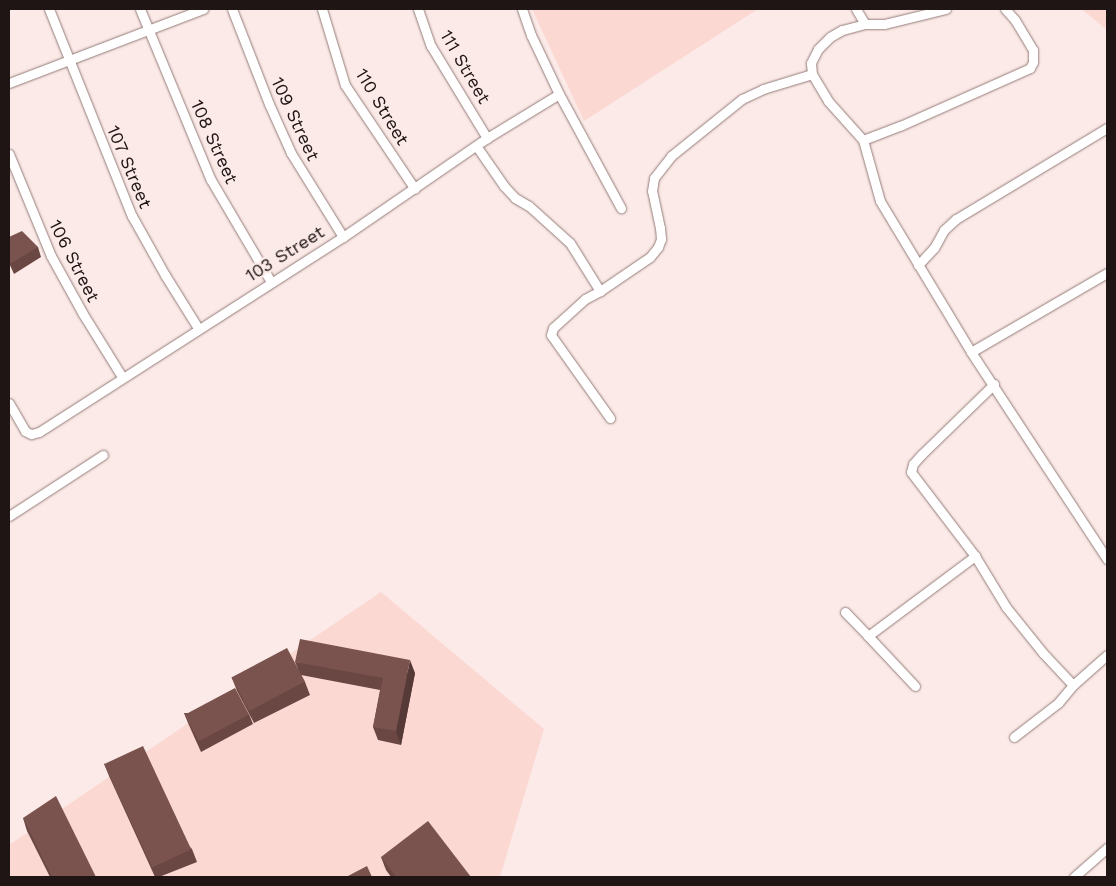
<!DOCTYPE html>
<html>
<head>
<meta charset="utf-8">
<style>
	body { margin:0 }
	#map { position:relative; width:1116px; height:886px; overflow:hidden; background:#fbeae8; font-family:"Work Sans",sans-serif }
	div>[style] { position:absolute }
	.built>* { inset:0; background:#fcd8d3 }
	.roads { filter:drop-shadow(0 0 1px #947b77) drop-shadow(0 0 1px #947b77) }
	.street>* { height:9px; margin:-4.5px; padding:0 4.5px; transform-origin:4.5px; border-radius:4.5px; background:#fff }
	.wall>* { inset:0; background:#6a4743 }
	.shaded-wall>* { inset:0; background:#563a37 }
	.building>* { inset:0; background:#7b534e; transform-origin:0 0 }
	span { translate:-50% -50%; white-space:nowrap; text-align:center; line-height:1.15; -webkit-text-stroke:5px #fbeae8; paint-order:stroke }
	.street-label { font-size:18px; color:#1f1514 }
	.frame { position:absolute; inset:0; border:10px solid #1f1514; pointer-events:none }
</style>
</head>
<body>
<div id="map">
	<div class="built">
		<i style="clip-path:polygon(532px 9px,758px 9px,584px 121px)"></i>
		<i style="clip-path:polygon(1082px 9px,1107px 9px,1107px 30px,1084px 11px)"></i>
		<i style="clip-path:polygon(381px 592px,544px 729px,500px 877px,9px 877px,9px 845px)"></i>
	</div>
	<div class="roads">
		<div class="street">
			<i style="left:49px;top:9px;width:223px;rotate:68.2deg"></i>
			<i style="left:132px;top:216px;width:68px;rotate:60.8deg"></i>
			<i style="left:165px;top:275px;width:62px;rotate:58.1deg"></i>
			<i style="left:140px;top:9px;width:185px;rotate:67.5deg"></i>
			<i style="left:211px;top:180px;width:118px;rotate:59.5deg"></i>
			<i style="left:232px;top:9px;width:102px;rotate:68.7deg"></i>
			<i style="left:269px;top:104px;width:54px;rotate:65.8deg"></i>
			<i style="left:291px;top:153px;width:99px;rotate:58.2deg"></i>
			<i style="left:322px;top:9px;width:79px;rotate:73.2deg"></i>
			<i style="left:345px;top:85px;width:125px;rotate:56.1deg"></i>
			<i style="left:418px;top:9px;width:39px;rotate:71deg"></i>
			<i style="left:431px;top:46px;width:108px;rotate:58.7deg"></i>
			<i style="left:522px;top:9px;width:28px;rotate:71deg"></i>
			<i style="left:531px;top:35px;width:65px;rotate:64.6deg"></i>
			<i style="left:559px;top:94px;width:130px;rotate:61.5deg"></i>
			<i style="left:856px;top:9px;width:17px;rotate:59deg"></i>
			<i style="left:946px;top:9px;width:64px;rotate:166.4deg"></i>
			<i style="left:884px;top:24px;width:19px;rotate:180deg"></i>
			<i style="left:865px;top:24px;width:24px;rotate:165deg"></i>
			<i style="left:842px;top:30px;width:14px;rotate:150deg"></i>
			<i style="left:830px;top:37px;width:17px;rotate:135deg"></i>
			<i style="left:818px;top:49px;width:16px;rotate:117deg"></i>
			<i style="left:811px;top:63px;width:11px;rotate:85deg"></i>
			<i style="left:812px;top:74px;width:31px;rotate:59deg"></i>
			<i style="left:828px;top:101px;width:52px;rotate:48.1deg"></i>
			<i style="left:863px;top:140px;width:63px;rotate:74.4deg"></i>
			<i style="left:880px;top:201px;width:176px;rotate:58.9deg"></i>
			<i style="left:971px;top:352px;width:248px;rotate:56.7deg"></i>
			<i style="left:9px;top:83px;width:208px;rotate:-20.9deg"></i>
			<i style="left:863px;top:140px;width:40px;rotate:-21deg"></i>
			<i style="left:900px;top:126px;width:142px;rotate:-24deg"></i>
			<i style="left:1030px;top:68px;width:7px;rotate:-63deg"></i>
			<i style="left:1033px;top:62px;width:12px;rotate:-90deg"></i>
			<i style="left:1033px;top:50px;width:35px;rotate:-121deg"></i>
			<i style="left:1015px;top:20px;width:15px;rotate:-132deg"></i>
			<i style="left:477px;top:147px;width:47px;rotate:55.3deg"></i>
			<i style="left:504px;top:186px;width:16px;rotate:47deg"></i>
			<i style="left:515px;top:198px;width:16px;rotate:30deg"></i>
			<i style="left:529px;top:206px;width:55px;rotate:42.1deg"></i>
			<i style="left:570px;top:243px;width:57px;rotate:58deg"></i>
			<i style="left:600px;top:291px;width:17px;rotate:152deg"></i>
			<i style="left:585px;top:299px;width:43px;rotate:137.8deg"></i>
			<i style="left:553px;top:328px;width:7px;rotate:106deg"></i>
			<i style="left:551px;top:335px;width:102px;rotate:54.6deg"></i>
			<i style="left:9px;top:154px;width:110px;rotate:67.6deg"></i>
			<i style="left:51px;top:256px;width:66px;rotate:61.1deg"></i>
			<i style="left:83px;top:314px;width:74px;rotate:58.2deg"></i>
			<i style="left:918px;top:265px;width:23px;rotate:-47deg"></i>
			<i style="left:934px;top:248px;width:21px;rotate:-61deg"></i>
			<i style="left:944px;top:230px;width:16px;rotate:-43deg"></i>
			<i style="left:956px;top:219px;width:176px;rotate:-31.1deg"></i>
			<i style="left:600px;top:291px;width:60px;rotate:-34.2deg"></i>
			<i style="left:650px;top:257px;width:13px;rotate:-51deg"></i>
			<i style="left:658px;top:247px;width:9px;rotate:-69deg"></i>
			<i style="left:661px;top:239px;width:11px;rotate:-95deg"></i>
			<i style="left:660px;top:228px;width:38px;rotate:-102deg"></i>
			<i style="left:652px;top:191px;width:13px;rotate:-81deg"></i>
			<i style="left:654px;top:178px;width:28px;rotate:-52deg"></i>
			<i style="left:671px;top:156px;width:91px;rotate:-38.8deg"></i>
			<i style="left:742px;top:99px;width:23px;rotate:-25deg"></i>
			<i style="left:763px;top:89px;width:51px;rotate:-17deg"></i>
			<i style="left:971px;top:352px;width:157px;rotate:-30.2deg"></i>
			<i style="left:994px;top:384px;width:102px;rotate:135.8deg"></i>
			<i style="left:921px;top:455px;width:12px;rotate:132deg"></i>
			<i style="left:913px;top:464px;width:8px;rotate:104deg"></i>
			<i style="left:911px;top:472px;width:106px;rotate:52.7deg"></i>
			<i style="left:975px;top:556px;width:60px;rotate:58.7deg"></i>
			<i style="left:1006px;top:607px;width:59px;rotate:51.2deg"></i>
			<i style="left:1043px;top:653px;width:44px;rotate:46.8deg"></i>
			<i style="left:9px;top:403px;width:32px;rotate:60deg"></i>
			<i style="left:25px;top:431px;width:7px;rotate:27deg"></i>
			<i style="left:31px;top:434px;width:8px;rotate:-14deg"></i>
			<i style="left:39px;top:432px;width:361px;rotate:-32.7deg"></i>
			<i style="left:343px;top:237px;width:175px;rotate:-34.5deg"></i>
			<i style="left:487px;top:138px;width:84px;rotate:-31.4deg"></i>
			<i style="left:9px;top:516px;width:112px;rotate:-33deg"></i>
			<i style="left:845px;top:612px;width:33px;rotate:46deg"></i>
			<i style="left:915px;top:686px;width:69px;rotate:-133.2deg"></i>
			<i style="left:868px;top:636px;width:134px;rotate:-36.8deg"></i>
			<i style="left:1014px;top:737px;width:56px;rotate:-37.7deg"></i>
			<i style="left:1058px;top:703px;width:23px;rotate:-50deg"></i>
			<i style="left:1073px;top:685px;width:45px;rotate:-41.4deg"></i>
			<i style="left:1074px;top:877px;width:44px;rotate:-41.3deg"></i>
		</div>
	</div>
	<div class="wall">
		<i style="clip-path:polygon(9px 237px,38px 247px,41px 257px,14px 274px,9px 263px)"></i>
		<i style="clip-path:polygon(295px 662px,415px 673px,401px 745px,378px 740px,373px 727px,380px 690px,301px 675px,305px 682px,310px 695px,254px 723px,237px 691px,232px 678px,298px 669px)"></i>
		<i style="clip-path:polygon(184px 713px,249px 714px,253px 724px,201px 752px,188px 723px)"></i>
		<i style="clip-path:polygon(104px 763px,192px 849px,197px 862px,159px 877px,155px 877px,109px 776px)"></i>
		<i style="clip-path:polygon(23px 818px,96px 877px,50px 877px,27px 831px)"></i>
		<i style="clip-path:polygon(381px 857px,471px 877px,391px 877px,386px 870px)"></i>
	</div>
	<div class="shaded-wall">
		<i style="clip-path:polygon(410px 660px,415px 673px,401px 745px,396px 731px)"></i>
	</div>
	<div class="building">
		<i style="clip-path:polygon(22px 231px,38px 247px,10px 264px,9px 261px,9px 237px)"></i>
		<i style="clip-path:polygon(300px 639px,410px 660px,396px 731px,373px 727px,383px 678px,295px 662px)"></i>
		<i style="left:287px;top:648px;width:38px;height:63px;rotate:62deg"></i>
		<i style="left:235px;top:688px;width:30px;height:57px;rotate:62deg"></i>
		<i style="left:143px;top:746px;width:114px;height:43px;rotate:65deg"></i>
		<i style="clip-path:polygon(56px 796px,96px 877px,52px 877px,23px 818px)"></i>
		<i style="clip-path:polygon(428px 821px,471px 877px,396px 877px,381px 857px)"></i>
		<i style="clip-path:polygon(367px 866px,372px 877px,346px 877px)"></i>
	</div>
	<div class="street-label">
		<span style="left:465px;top:67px;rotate:60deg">111 Street</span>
		<span style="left:382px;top:107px;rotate:59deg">110 Street</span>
		<span style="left:295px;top:119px;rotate:65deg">109 Street</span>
		<span style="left:214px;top:142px;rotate:66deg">108 Street</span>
		<span style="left:129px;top:167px;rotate:67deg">107 Street</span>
		<span style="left:285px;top:254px;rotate:-32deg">103 Street</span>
		<span style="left:74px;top:261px;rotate:63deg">106 Street</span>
	</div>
	<div class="frame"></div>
</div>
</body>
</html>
